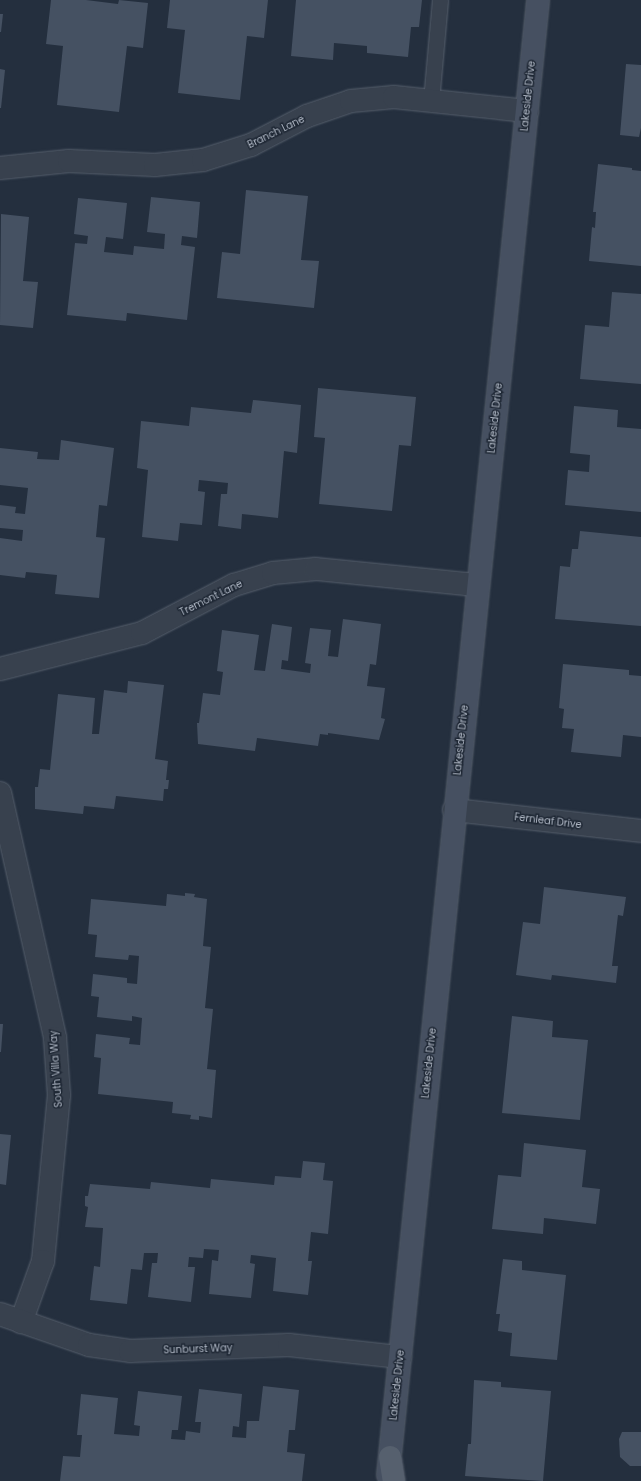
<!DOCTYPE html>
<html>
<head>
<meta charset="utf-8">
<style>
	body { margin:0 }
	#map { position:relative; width:641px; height:1481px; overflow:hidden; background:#242f3e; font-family:Poppins,sans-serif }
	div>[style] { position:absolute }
	.building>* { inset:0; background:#455162 }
	.roads { filter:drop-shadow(0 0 1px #565f6c) drop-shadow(0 0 1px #565f6c) }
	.service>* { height:15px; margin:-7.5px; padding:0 7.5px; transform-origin:7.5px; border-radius:7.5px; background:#38414e }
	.minor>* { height:22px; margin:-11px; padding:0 11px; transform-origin:11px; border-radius:11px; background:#38414e }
	.secondary>* { height:22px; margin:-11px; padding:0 11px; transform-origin:11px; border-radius:11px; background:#465061 }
	.primary>* { height:22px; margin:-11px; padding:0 11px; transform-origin:11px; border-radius:11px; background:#56606e }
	span { translate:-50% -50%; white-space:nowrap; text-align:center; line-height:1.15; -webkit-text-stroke:3px #1d2633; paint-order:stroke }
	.street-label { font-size:10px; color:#b4bcc9 }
</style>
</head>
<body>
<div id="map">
	<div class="building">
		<i style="clip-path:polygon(51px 0,86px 0,118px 4px,119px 0,148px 3px,143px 48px,127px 46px,119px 112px,57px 105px,63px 46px,46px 44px)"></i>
		<i style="clip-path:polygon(170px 0,268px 0,264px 38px,247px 36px,240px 100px,178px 93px,185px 30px,167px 28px)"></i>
		<i style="clip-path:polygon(296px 0,422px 0,419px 27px,411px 27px,408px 57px,367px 53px,367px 46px,334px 43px,333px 60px,291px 56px)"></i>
		<i style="clip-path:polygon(0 14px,3px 14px,1px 32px,0 32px)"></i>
		<i style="clip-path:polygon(626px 64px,641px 65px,641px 128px,639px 137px,620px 135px)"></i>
		<i style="clip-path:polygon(0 69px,5px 70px,1px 108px,0 108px)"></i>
		<i style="clip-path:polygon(598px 164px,632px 168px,632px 170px,641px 171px,641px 266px,589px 261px,592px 227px,595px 228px,596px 212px,593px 212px)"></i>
		<i style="clip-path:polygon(246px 190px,308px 196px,301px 260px,319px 261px,314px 308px,217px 298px,222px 252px,240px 254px)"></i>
		<i style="clip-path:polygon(151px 197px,200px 202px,197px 238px,182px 236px,181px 245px,195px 247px,187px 320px,127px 313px,126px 321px,67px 315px,75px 243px,87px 244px,88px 236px,74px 234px,78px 198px,127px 203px,123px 239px,106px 237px,104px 252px,133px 255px,134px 246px,164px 249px,165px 234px,147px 232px)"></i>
		<i style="clip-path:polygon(1px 214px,29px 217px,23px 281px,38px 282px,33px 328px,0 325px)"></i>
		<i style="clip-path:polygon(612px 292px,641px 294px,641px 384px,580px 379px,585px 325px,609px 327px)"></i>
		<i style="clip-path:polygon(318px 388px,416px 397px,411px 446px,399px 445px,392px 511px,319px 504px,325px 438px,314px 437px)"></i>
		<i style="clip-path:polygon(253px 400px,301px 405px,297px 453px,284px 451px,278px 518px,242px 514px,241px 529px,218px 526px,221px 494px,227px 494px,228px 483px,199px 480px,198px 491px,205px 492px,202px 525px,180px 523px,178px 541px,142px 537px,148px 470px,137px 468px,141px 421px,189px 426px,191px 407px,251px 413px)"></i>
		<i style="clip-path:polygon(574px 406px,618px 410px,617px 427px,641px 429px,641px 512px,565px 505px,568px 470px,589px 472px,590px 455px,570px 453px)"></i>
		<i style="clip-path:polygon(61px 440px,114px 448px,107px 506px,99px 505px,96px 537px,105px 538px,99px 598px,55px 594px,57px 575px,26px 572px,25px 578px,0 575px,0 538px,22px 541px,23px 530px,0 528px,0 505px,16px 507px,15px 513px,25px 514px,28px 488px,0 485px,0 448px,38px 452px,37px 459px,59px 460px)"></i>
		<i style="clip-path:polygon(580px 531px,641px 537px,641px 626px,555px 619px,560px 566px,570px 567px,572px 549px,578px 549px)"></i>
		<i style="clip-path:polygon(343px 619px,381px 624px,376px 665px,370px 664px,367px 686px,385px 688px,381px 718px,385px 719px,379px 740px,328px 733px,328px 735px,320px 734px,318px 746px,257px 738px,255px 751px,198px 744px,197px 723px,199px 723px,203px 693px,220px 695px,223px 672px,217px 671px,222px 630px,259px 635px,254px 670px,265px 671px,272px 624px,292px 627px,288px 661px,282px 660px,281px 669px,310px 673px,311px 664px,305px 663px,310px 628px,331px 630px,328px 656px,338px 657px)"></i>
		<i style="clip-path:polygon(563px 664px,629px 670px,629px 675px,641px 676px,641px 737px,623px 735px,621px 757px,571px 752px,574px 729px,562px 728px,564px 709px,559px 708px)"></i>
		<i style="clip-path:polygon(128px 681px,164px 685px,155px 759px,168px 761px,166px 780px,169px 780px,168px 789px,164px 789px,163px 801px,116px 796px,114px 809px,84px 806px,83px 814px,35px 809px,35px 787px,38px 787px,40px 769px,50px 770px,58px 694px,95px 698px,92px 734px,99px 734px,104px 690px,127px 693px)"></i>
		<i style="clip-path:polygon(544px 887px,626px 897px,623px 916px,618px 915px,612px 966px,618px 966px,616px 983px,552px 975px,551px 980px,516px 975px,523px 922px,540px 924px)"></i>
		<i style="clip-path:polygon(185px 893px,195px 894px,194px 897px,207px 899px,203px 946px,211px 947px,205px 1008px,213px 1009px,207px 1069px,216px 1070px,212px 1118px,199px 1116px,199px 1120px,190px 1119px,191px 1115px,172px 1113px,173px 1102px,98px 1094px,101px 1058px,94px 1057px,96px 1034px,130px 1038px,129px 1044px,140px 1045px,142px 1018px,132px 1016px,132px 1021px,97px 1017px,99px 997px,91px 996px,93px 974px,127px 978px,127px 983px,137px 984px,139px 956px,129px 955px,128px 960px,95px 957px,97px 935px,88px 934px,91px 899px,166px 906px,167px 894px,185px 896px)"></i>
		<i style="clip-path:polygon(512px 1016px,553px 1021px,552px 1037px,588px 1040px,580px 1120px,502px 1113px)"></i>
		<i style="clip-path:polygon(0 1024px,3px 1024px,1px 1052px,0 1052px)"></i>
		<i style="clip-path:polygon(0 1134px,11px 1135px,6px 1185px,0 1184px)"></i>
		<i style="clip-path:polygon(524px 1143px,586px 1150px,582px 1187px,600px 1189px,596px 1224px,544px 1218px,543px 1234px,492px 1229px,498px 1175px,521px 1177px)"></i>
		<i style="clip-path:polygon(303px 1161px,325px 1163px,323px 1180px,333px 1181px,328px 1234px,311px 1232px,308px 1261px,312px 1261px,308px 1295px,273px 1291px,276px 1258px,251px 1255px,250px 1263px,255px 1264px,251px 1298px,209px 1294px,212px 1260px,218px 1261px,219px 1250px,204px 1249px,203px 1258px,189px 1257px,188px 1267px,195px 1267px,191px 1302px,148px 1297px,152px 1263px,157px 1263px,158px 1253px,144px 1253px,142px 1270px,131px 1269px,127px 1304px,90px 1300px,94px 1266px,100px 1267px,103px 1228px,85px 1227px,88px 1207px,85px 1206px,85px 1196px,88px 1196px,90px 1184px,150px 1189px,151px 1182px,210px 1188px,211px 1179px,274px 1185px,275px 1176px,301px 1178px)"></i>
		<i style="clip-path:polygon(503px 1259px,522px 1261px,522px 1270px,566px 1275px,557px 1360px,510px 1356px,512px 1333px,498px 1331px,500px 1314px,496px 1314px)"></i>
		<i style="clip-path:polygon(474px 1380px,501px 1382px,501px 1387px,551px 1391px,543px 1481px,465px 1476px,468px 1444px,471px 1444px)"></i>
		<i style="clip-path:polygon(263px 1386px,299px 1390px,295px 1430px,289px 1430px,287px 1452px,305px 1454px,302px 1481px,60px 1481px,63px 1456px,80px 1457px,82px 1435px,77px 1435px,81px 1394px,118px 1398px,114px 1434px,139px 1436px,140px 1426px,134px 1425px,138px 1391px,182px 1396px,178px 1430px,172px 1430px,171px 1439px,185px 1440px,186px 1431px,200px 1433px,201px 1422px,195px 1422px,199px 1389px,242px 1394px,239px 1427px,233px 1426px,232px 1437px,246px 1438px,247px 1421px,259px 1421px)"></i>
		<i style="clip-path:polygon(622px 1432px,641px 1432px,641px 1466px,630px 1466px,620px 1457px,619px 1439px)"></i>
	</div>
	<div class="roads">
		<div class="service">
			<i style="left:431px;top:101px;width:101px;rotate:-84.9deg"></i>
		</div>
		<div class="minor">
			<i style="left:0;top:168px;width:69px;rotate:-5.8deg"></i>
			<i style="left:69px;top:161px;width:86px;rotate:2.7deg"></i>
			<i style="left:155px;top:165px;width:48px;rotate:-5.9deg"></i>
			<i style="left:203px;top:160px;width:50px;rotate:-17.4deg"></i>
			<i style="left:251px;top:145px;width:63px;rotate:-27.4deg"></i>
			<i style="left:307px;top:116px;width:46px;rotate:-18.8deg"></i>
			<i style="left:351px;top:101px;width:43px;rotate:-5.3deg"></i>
			<i style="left:394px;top:97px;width:134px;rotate:6deg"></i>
			<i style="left:0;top:669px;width:146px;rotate:-14.2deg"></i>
			<i style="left:142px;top:633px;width:104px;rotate:-27.6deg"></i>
			<i style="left:234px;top:585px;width:41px;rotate:-17.1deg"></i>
			<i style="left:273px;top:573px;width:43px;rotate:-5.3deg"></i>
			<i style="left:316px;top:569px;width:162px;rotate:5.7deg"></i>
			<i style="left:0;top:793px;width:251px;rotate:77.3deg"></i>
			<i style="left:55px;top:1038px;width:57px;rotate:86deg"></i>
			<i style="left:59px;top:1095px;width:167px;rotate:95.5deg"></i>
			<i style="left:43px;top:1261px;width:65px;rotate:109.8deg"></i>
			<i style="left:454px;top:810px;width:188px;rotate:6.4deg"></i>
			<i style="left:0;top:1314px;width:94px;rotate:19.2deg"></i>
			<i style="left:89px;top:1345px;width:41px;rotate:8.3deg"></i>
			<i style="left:130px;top:1351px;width:159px;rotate:-2.2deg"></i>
			<i style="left:289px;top:1345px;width:112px;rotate:6.2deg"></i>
		</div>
		<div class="secondary">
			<i style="left:388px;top:1475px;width:1483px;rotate:-84.19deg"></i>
		</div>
		<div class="primary">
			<i style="left:390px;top:1457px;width:24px;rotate:81deg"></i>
		</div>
	</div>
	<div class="street-label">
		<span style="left:528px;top:96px;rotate:-84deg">Lakeside Drive</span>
		<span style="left:276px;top:132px;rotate:-26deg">Branch Lane</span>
		<span style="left:495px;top:418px;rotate:-84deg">Lakeside Drive</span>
		<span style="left:211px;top:598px;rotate:-26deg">Tremont Lane</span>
		<span style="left:461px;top:740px;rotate:-84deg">Lakeside Drive</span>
		<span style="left:548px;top:821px;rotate:7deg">Fernleaf Drive</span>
		<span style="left:429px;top:1063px;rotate:-84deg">Lakeside Drive</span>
		<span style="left:56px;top:1069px;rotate:-94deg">South Villa Way</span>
		<span style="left:198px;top:1349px;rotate:-2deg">Sunburst Way</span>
		<span style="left:397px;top:1385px;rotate:-84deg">Lakeside Drive</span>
	</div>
</div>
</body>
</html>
